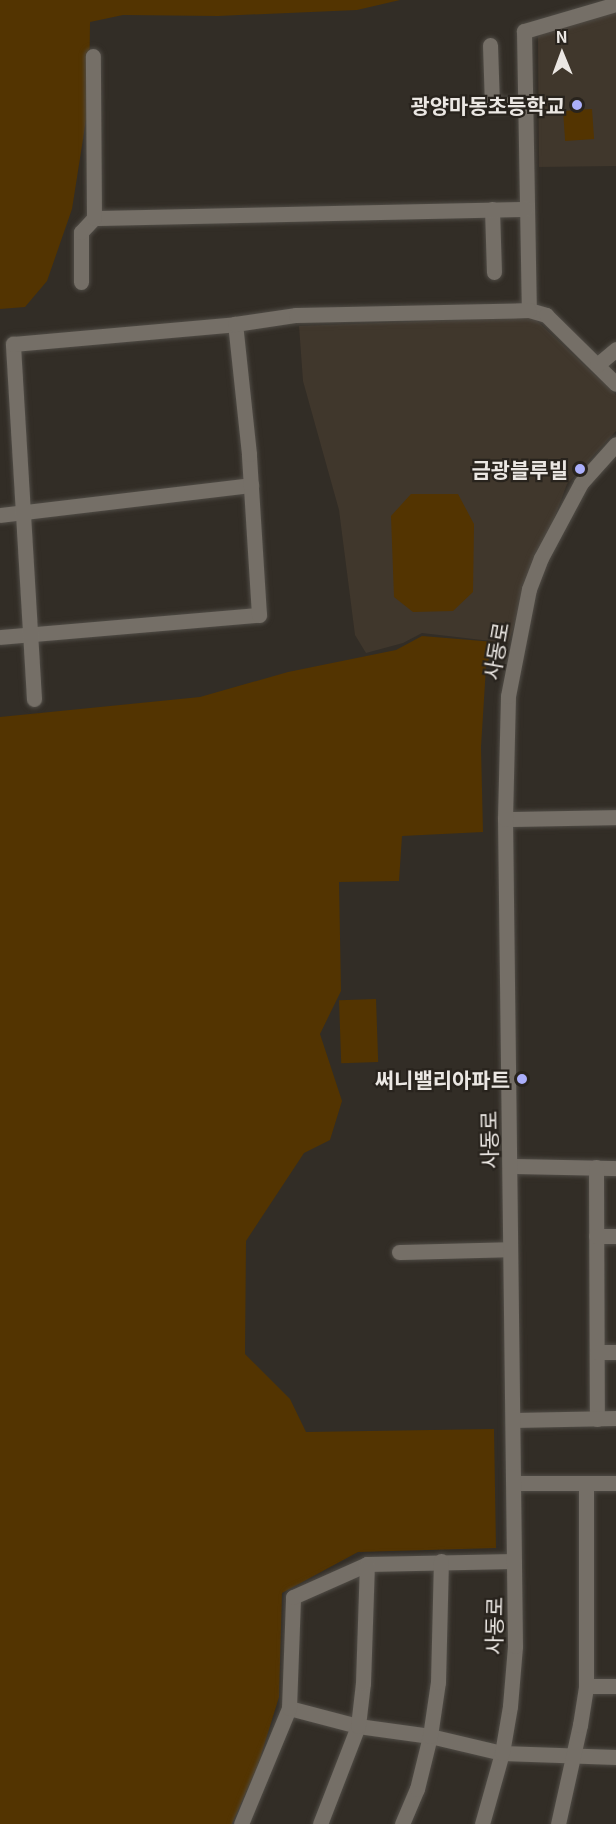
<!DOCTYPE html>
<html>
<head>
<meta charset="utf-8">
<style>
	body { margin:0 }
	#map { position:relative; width:616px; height:1824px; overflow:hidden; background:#322d26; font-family:Georgia,"Noto Sans KR",serif }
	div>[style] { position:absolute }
	.built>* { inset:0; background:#40372c }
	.green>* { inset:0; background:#533401; transform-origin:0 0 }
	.roads { filter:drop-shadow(0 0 2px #504c46) drop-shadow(0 0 2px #504c46) }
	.minor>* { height:15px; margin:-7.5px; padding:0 7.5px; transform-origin:7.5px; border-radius:7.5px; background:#756f67 }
	.dots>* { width:16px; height:16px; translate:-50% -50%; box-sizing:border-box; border:3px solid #28231d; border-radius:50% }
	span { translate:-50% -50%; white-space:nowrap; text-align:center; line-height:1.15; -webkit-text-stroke:4.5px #28231d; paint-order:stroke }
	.poi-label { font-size:21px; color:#ebe7e3; font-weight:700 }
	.right { translate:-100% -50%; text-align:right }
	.street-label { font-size:21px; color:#ebe7e3 }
	.north { position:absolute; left:532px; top:24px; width:60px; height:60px; -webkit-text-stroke:4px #28231d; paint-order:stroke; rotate:359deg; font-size:16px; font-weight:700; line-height:24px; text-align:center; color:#ebe7e3 }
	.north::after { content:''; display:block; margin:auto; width:21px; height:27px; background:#ebe7e3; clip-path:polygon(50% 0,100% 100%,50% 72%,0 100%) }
</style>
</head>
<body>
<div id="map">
	<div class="built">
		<i style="clip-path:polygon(616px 11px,616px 166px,539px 167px,538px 37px,543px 31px)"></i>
		<i style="clip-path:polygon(533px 317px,616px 395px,616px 431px,567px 484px,508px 643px,422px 633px,403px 643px,366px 653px,355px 635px,339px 510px,303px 381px,299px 326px)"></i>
	</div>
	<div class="green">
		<i style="clip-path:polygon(0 0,400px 0,357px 10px,218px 16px,123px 15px,90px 22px,89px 101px,72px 209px,47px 281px,25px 307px,0 309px)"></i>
		<i style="left:592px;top:109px;width:30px;height:29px;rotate:86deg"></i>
		<i style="clip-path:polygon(411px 494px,458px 494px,474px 524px,473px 592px,453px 611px,413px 612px,394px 597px,391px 516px)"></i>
		<i style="clip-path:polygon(422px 636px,495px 642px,486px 667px,481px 747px,483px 832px,402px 836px,399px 881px,339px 882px,341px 991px,320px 1034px,342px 1101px,330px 1140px,304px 1153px,246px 1241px,245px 1354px,290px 1399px,306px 1432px,494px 1429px,496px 1548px,358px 1552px,282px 1593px,279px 1697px,258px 1765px,232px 1824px,0 1824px,0 717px,200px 697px,288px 672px,396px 650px)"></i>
		<i style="left:376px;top:999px;width:63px;height:37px;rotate:88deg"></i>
	</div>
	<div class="roads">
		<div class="minor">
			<i style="left:616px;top:4px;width:96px;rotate:163.6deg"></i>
			<i style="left:524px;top:31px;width:279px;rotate:89deg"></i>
			<i style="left:529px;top:310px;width:18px;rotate:16deg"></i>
			<i style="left:546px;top:315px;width:98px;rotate:44.6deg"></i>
			<i style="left:490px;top:45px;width:60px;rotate:88.1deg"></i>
			<i style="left:492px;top:105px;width:33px;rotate:-2deg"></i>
			<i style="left:492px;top:209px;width:63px;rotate:88.2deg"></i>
			<i style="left:94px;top:218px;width:432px;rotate:-1.2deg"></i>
			<i style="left:81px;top:282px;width:50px;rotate:-90deg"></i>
			<i style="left:81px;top:232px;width:19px;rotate:-47deg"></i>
			<i style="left:94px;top:218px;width:162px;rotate:-90.4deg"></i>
			<i style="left:597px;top:365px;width:25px;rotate:-40deg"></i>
			<i style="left:0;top:515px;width:253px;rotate:-6.8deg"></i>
			<i style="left:0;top:637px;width:260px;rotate:-4.9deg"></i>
			<i style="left:259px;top:615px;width:161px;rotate:-93.6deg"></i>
			<i style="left:249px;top:454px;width:131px;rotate:-96.1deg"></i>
			<i style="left:34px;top:699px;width:356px;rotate:-93.4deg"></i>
			<i style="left:13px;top:344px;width:223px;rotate:-5.1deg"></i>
			<i style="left:235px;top:324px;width:62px;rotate:-8.4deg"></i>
			<i style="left:296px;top:315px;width:233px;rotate:-1.2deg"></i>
			<i style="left:505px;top:819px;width:111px;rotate:-1deg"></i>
			<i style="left:510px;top:1166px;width:106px;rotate:1.1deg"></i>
			<i style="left:596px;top:1167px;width:252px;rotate:89.8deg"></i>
			<i style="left:596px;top:1236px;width:20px"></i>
			<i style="left:399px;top:1252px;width:111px;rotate:-1.5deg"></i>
			<i style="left:597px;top:1352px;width:19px"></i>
			<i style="left:513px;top:1420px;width:103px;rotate:-1.1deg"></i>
			<i style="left:514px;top:1483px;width:102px"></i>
			<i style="left:586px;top:1686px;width:30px"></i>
			<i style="left:289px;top:1708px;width:71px;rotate:14.6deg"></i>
			<i style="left:358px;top:1726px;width:73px;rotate:7.9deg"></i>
			<i style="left:430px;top:1736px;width:74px;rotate:13.3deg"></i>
			<i style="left:502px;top:1753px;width:114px;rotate:2deg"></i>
			<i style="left:241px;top:1824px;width:126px;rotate:-67.5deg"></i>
			<i style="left:289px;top:1708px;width:111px;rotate:-87.9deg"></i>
			<i style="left:293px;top:1597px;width:81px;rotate:-24deg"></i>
			<i style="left:367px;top:1564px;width:147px;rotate:-1.2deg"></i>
			<i style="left:320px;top:1824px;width:105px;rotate:-68.8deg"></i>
			<i style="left:358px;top:1726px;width:43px;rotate:-83.4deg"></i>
			<i style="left:363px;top:1683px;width:119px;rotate:-88.1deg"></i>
			<i style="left:402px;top:1824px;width:38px;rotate:-67deg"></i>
			<i style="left:417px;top:1789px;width:55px;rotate:-76.2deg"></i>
			<i style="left:430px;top:1736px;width:55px;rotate:-81.6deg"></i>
			<i style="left:438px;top:1682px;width:121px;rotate:-88.6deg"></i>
			<i style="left:482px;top:1824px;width:74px;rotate:-74.3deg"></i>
			<i style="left:502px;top:1753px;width:48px;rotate:-80.3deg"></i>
			<i style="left:510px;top:1706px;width:60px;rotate:-85.2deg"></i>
			<i style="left:515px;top:1646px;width:827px;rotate:-90.69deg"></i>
			<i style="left:505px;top:819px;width:123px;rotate:-88.6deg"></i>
			<i style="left:508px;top:696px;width:109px;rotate:-78.9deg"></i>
			<i style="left:529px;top:589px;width:33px;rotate:-69deg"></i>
			<i style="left:541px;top:558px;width:85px;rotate:-61.9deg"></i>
			<i style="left:581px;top:483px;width:52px;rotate:-48.1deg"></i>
			<i style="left:558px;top:1824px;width:101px;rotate:-77.5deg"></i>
			<i style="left:580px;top:1725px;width:39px;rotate:-81deg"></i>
			<i style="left:586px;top:1686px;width:203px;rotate:-90deg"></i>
		</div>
	</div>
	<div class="dots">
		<i style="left:577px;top:105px;background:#abaffb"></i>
		<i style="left:580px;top:469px;background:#abaffb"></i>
		<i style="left:522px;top:1079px;background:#abaffb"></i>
	</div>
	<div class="poi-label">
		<span class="right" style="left:565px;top:105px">광양마동초등학교</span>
		<span class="right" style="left:568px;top:469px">금광블루빌</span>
		<span class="right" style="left:510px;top:1079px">써니밸리아파트</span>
	</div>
	<div class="street-label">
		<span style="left:495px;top:651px;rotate:-80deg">사동로</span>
		<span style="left:488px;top:1140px;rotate:-91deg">사동로</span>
		<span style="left:493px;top:1626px;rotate:-89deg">사동로</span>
	</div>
	<div class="north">N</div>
</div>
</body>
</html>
